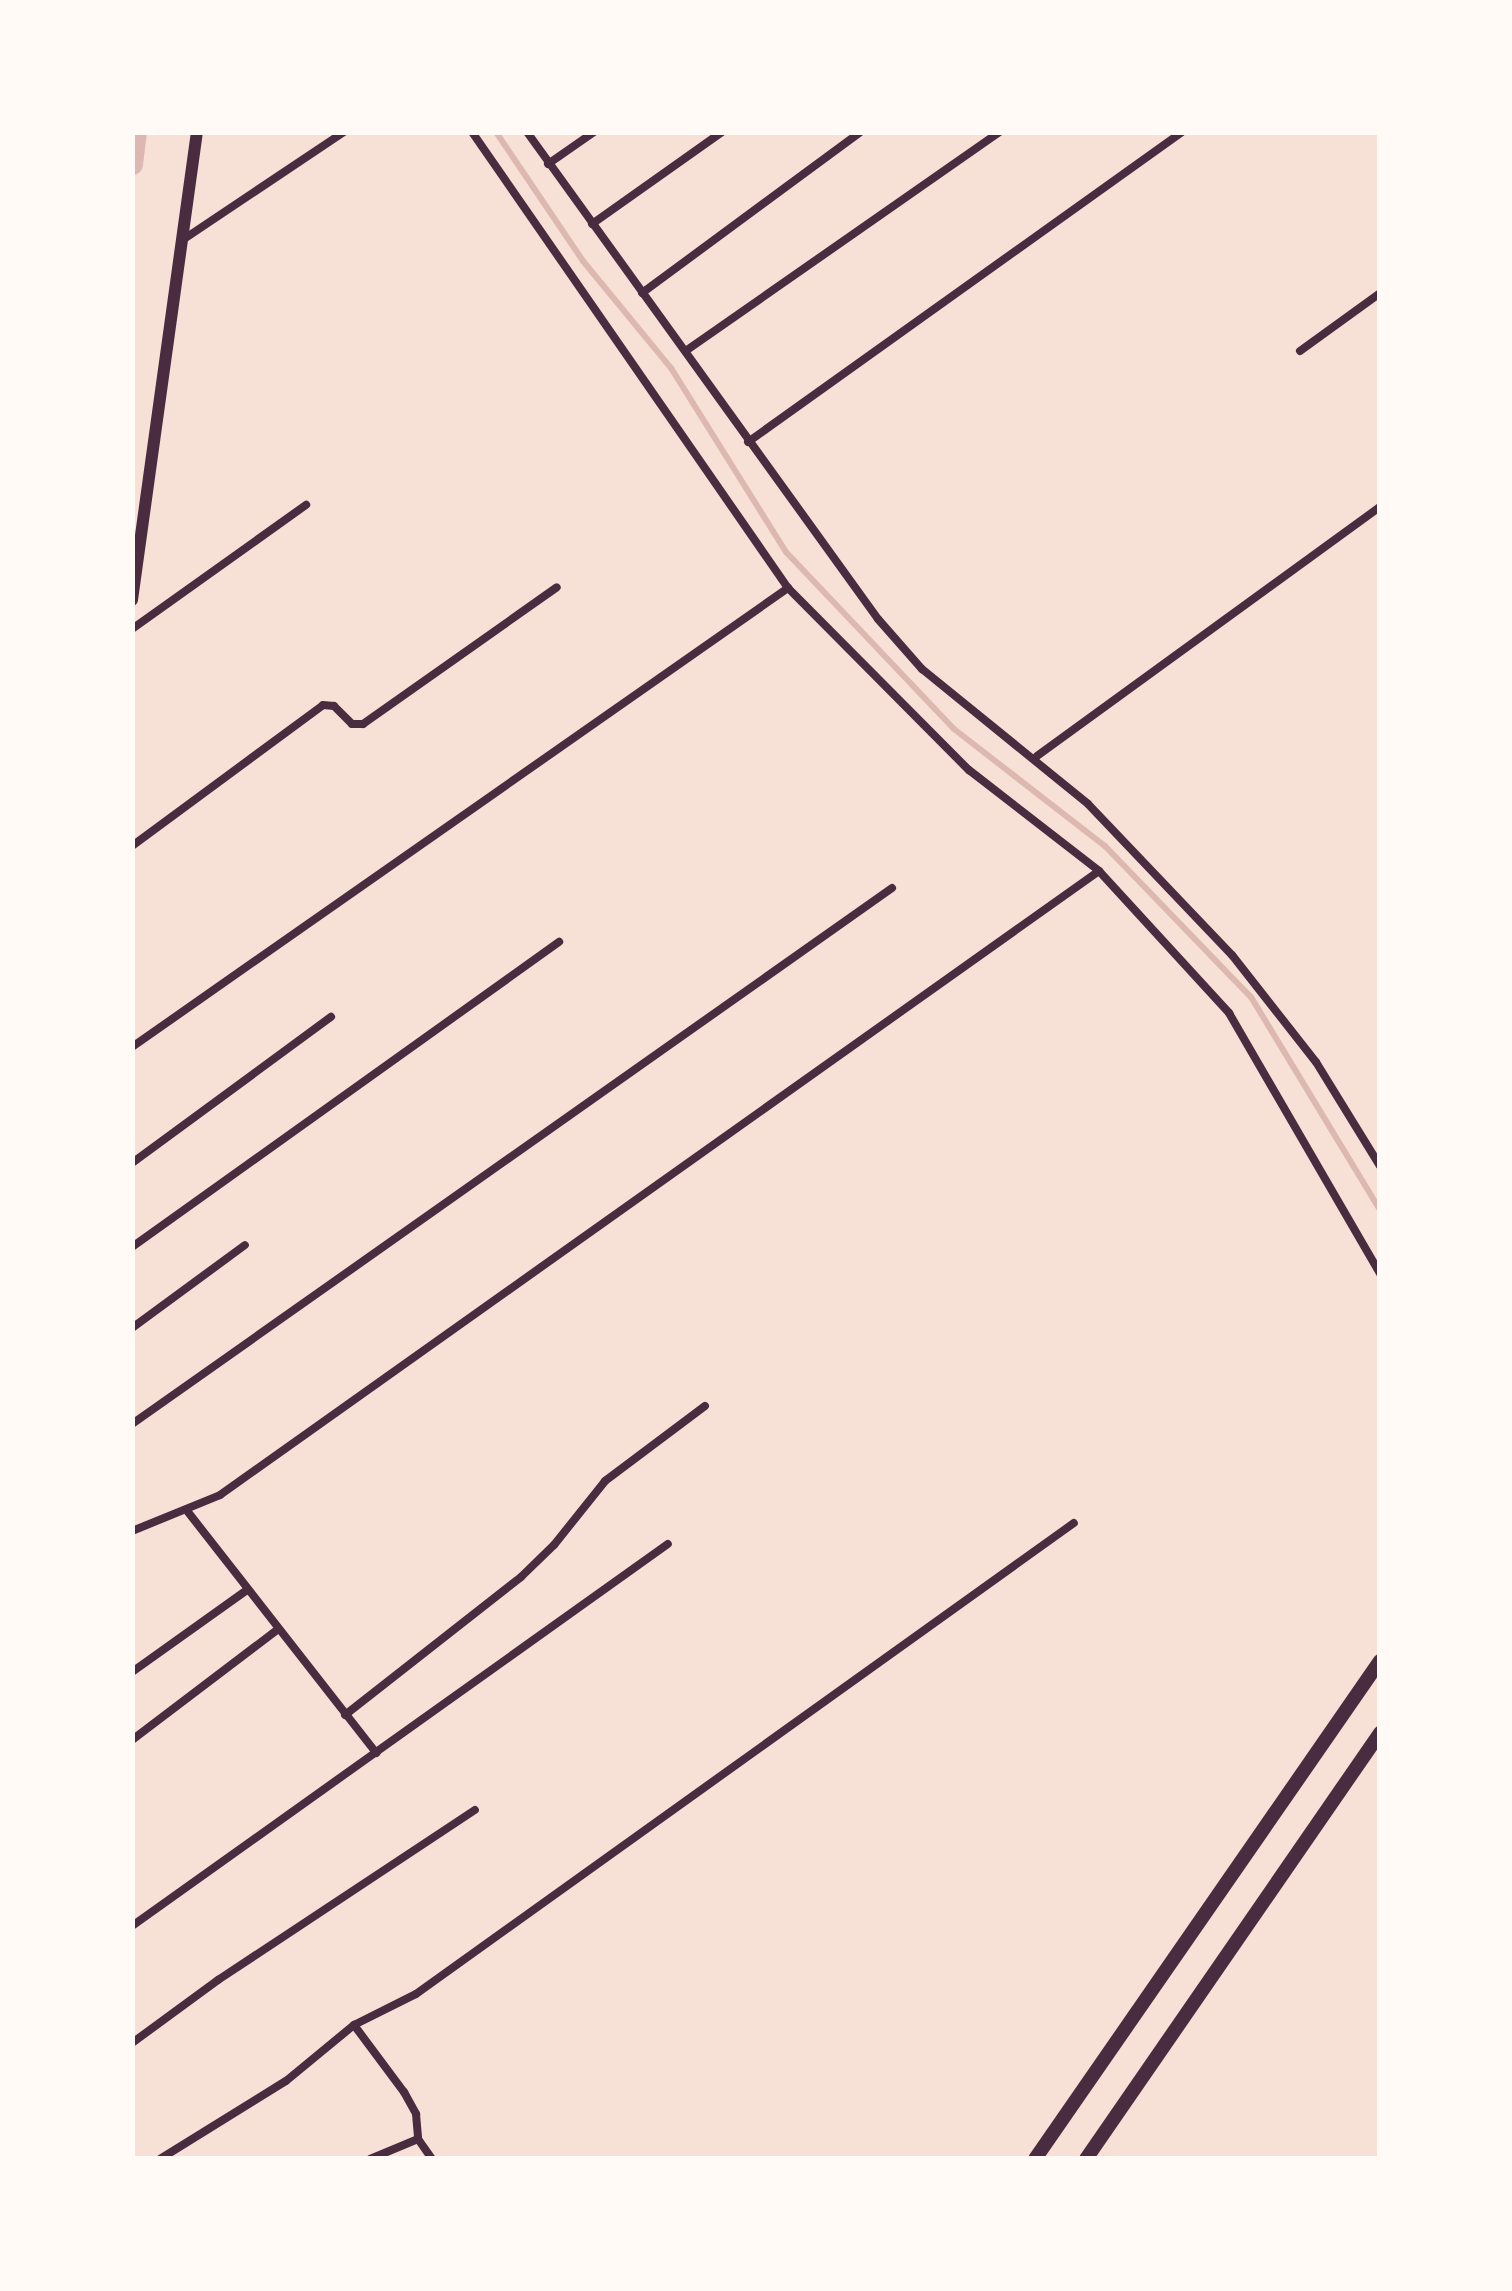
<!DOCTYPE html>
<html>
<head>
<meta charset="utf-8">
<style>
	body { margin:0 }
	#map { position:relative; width:1512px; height:2291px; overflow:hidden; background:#f7e1d7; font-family:Figtree,sans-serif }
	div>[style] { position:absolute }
	.stream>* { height:6px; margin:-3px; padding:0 3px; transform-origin:3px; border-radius:3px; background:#dcb8b0 }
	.canal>* { height:21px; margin:-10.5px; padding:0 10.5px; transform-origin:10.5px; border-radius:10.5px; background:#dcb8b0 }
	.minor>* { height:8px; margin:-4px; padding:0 4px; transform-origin:4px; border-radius:4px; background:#4a2c40 }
	.secondary>* { height:12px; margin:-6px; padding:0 6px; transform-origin:6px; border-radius:6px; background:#4a2c40 }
	.trunk>* { height:14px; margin:-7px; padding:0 7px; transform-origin:7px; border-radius:7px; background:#4a2c40 }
	span { translate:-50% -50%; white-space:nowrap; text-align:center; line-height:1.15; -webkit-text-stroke:9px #fffaf5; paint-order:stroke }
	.frame { position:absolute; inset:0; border:135px solid #fffaf5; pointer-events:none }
</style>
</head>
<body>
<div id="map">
	<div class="stream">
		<i style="left:496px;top:132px;width:156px;rotate:56deg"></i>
		<i style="left:583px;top:261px;width:139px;rotate:50.6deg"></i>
		<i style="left:671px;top:368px;width:217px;rotate:58deg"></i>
		<i style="left:786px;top:552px;width:244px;rotate:46.5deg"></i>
		<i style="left:954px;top:729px;width:191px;rotate:37.8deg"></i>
		<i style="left:1105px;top:846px;width:210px;rotate:46deg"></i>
		<i style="left:1251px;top:997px;width:249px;rotate:58.8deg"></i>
	</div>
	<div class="canal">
		<i style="left:132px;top:164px;width:32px;rotate:-83deg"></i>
	</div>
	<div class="minor">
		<i style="left:472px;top:132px;width:555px;rotate:55.28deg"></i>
		<i style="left:788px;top:588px;width:257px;rotate:45.2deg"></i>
		<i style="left:969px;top:770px;width:165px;rotate:37.8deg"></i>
		<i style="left:1099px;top:871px;width:193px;rotate:47.5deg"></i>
		<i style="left:1229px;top:1013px;width:302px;rotate:59.9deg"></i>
		<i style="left:527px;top:132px;width:600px;rotate:54.22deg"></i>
		<i style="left:878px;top:619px;width:67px;rotate:48.7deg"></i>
		<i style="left:922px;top:669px;width:214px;rotate:39.1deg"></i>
		<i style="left:1088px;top:804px;width:209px;rotate:46.4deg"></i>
		<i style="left:1232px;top:955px;width:136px;rotate:51.9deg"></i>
		<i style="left:1316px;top:1062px;width:122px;rotate:58.4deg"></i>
		<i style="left:548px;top:164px;width:56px;rotate:-34.8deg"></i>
		<i style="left:592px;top:224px;width:159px;rotate:-35.3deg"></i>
		<i style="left:181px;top:241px;width:196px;rotate:-33.8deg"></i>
		<i style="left:642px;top:293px;width:271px;rotate:-36.4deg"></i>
		<i style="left:687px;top:350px;width:381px;rotate:-34.9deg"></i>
		<i style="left:1300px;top:351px;width:99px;rotate:-35.9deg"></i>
		<i style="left:748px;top:442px;width:533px;rotate:-35.54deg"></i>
		<i style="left:132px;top:629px;width:214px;rotate:-35.5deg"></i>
		<i style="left:1037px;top:756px;width:424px;rotate:-36deg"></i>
		<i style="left:132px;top:846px;width:237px;rotate:-36.4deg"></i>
		<i style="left:323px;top:705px;width:11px;rotate:5deg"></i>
		<i style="left:334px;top:706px;width:25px;rotate:45deg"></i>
		<i style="left:352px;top:724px;width:11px"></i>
		<i style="left:363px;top:724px;width:237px;rotate:-35.2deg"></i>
		<i style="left:132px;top:1047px;width:801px;rotate:-34.98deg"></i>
		<i style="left:132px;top:1163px;width:247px;rotate:-36.3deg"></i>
		<i style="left:132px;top:1247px;width:525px;rotate:-35.54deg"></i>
		<i style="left:132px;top:1328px;width:140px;rotate:-36.3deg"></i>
		<i style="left:132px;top:1424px;width:930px;rotate:-35.19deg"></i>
		<i style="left:188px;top:1512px;width:306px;rotate:52deg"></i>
		<i style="left:132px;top:1531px;width:95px;rotate:-22.2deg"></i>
		<i style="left:220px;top:1495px;width:1078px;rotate:-35.37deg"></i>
		<i style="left:132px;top:1672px;width:141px;rotate:-35.5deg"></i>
		<i style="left:345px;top:1715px;width:224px;rotate:-38.1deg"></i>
		<i style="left:521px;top:1577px;width:46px;rotate:-44.1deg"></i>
		<i style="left:554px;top:1545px;width:82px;rotate:-51.4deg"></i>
		<i style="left:605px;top:1481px;width:125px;rotate:-36.9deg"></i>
		<i style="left:132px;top:1740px;width:182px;rotate:-37.2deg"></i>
		<i style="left:132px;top:1926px;width:658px;rotate:-35.48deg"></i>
		<i style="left:354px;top:2025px;width:84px;rotate:53.3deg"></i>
		<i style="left:404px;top:2092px;width:25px;rotate:61deg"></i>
		<i style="left:416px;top:2114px;width:25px;rotate:85deg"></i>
		<i style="left:418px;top:2139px;width:24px;rotate:55deg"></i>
		<i style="left:132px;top:2043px;width:107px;rotate:-36.2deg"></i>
		<i style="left:218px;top:1980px;width:308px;rotate:-33.5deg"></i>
		<i style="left:160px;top:2159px;width:148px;rotate:-31.8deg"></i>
		<i style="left:286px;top:2081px;width:88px;rotate:-39.5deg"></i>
		<i style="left:354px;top:2025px;width:69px;rotate:-26.6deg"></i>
		<i style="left:416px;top:1994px;width:809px;rotate:-35.6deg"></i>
		<i style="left:370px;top:2159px;width:52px;rotate:-22.6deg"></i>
	</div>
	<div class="secondary">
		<i style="left:132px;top:600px;width:472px;rotate:-82.1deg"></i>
	</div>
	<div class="trunk">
		<i style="left:1035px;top:2159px;width:606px;rotate:-55.29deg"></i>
		<i style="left:1086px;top:2159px;width:518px;rotate:-55.39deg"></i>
	</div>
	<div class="frame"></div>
</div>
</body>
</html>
